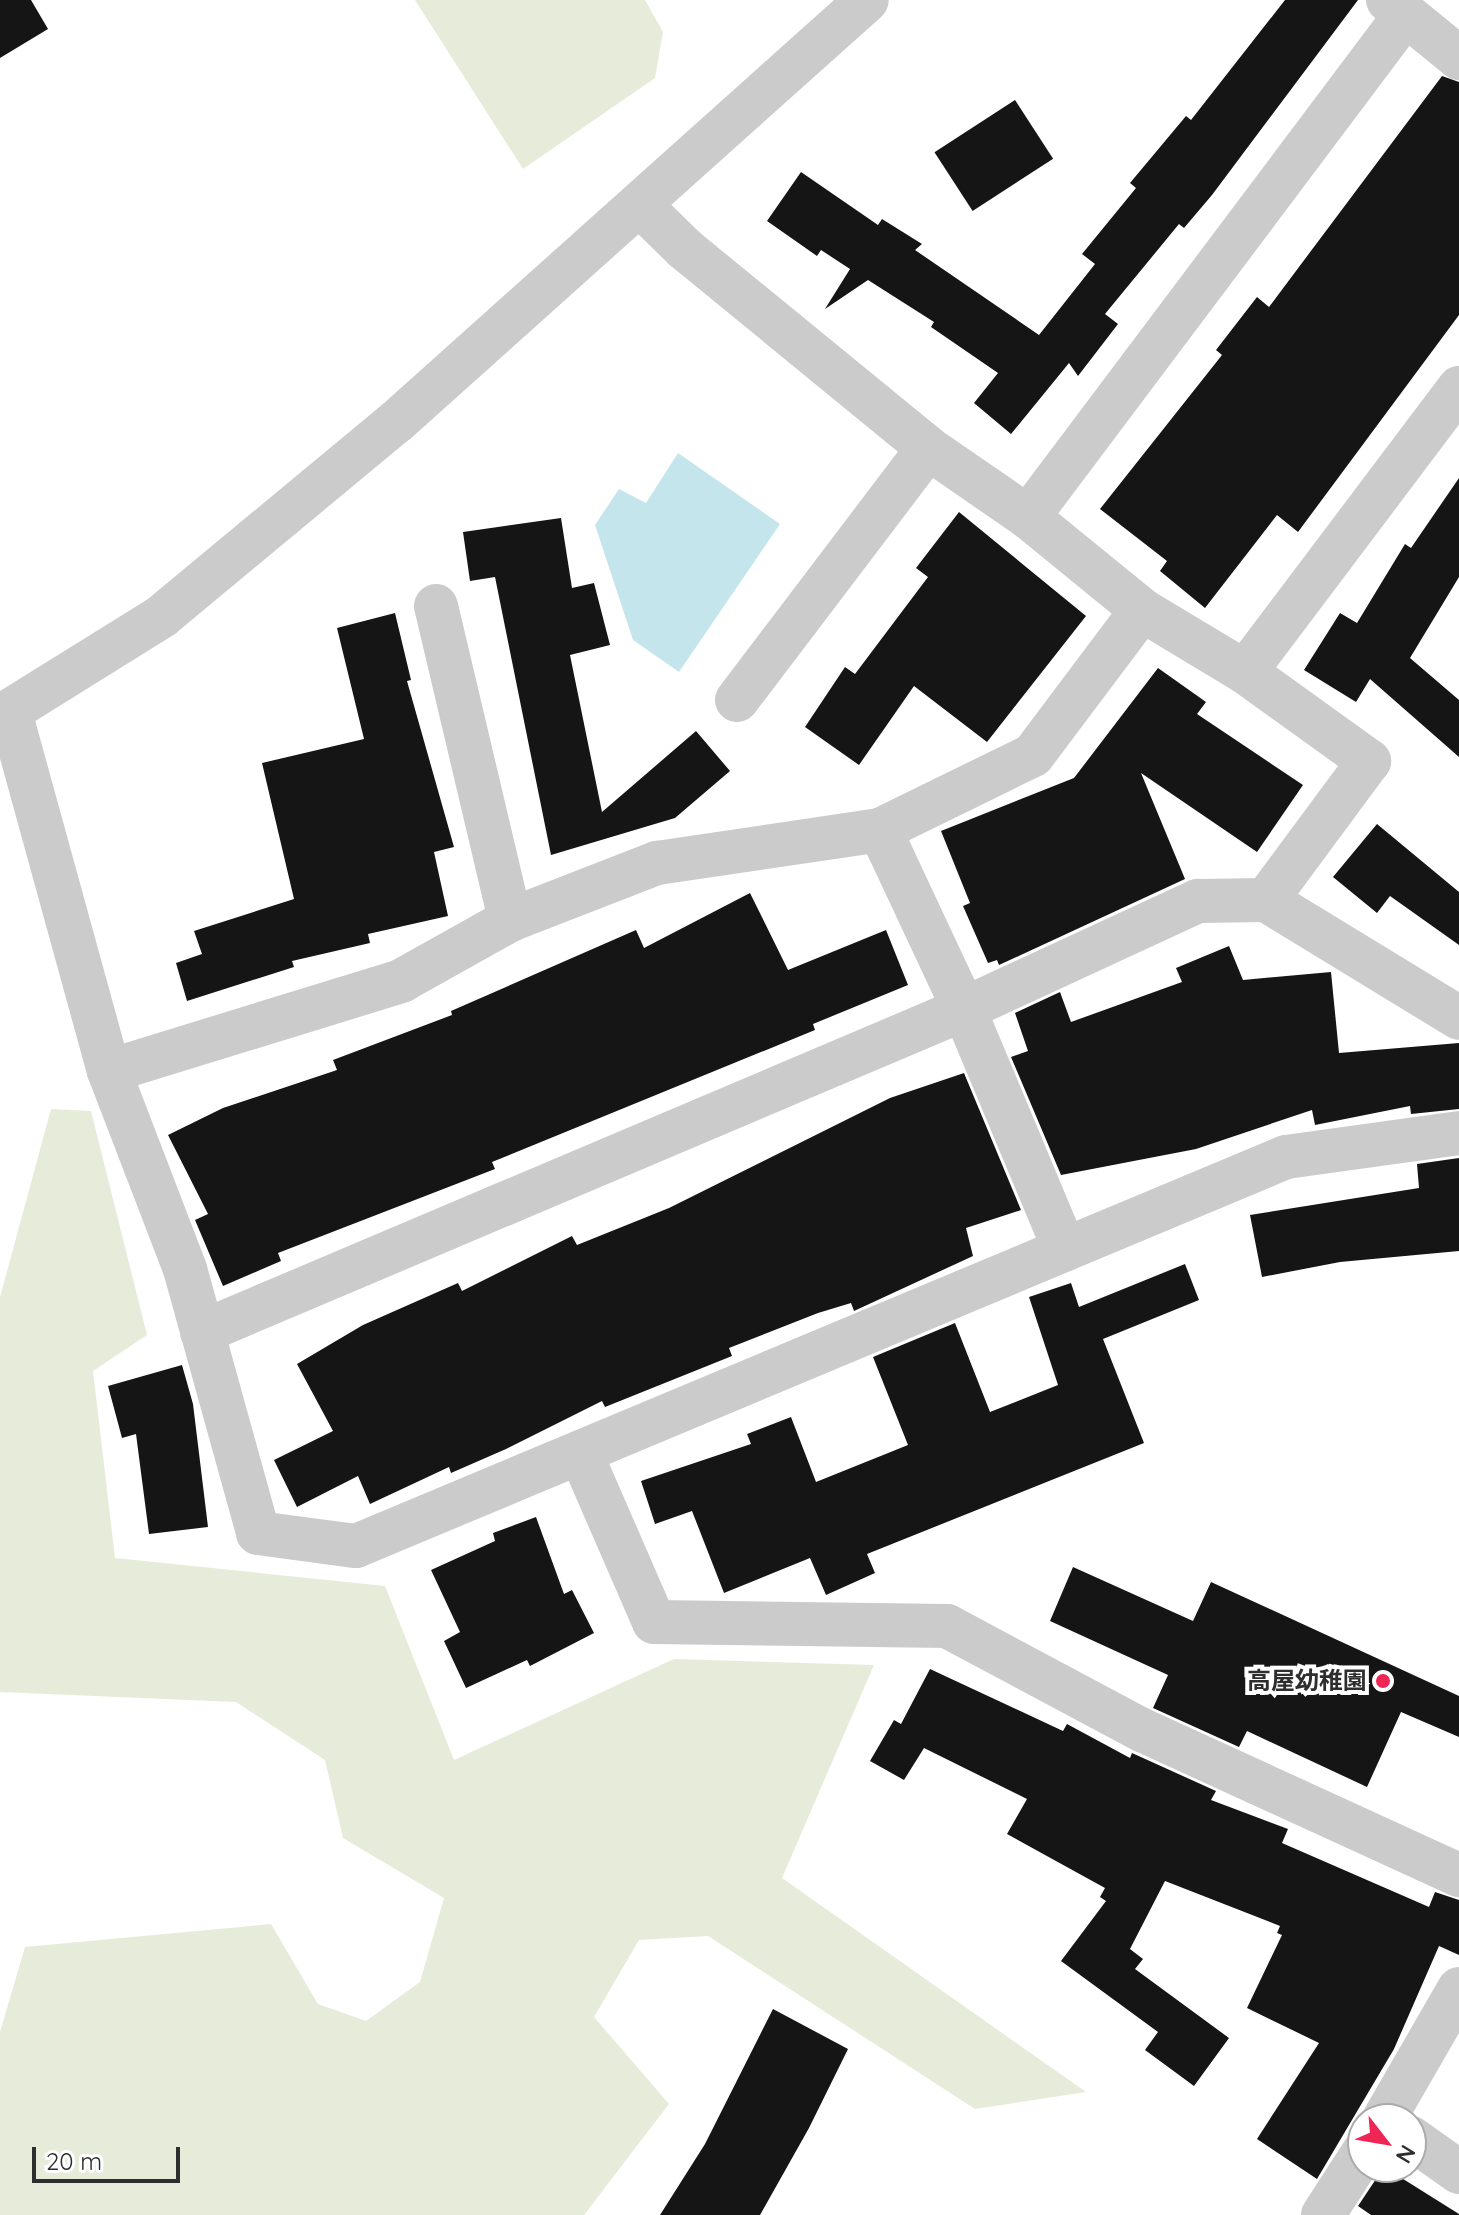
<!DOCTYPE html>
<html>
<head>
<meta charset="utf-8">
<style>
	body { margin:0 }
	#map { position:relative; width:1459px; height:2215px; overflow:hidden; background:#fff; font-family:Quicksand,"Noto Sans JP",sans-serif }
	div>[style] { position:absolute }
	.green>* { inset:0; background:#e7ecda }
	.water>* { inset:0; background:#c5e5ed }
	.building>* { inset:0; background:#151515; transform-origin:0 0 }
	.minor>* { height:44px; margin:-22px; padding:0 22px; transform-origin:22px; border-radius:22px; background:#cbcbcb }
	.dots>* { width:22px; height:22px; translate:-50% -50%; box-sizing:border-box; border:4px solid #fff; border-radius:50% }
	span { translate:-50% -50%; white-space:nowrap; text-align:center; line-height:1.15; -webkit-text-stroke:8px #fff; paint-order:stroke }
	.poi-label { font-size:24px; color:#2e2e2e; font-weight:700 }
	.right { translate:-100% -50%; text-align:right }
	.north { position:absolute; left:1347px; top:2103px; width:80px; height:80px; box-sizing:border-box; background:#fff; border:2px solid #ababab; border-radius:50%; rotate:121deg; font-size:22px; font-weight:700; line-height:32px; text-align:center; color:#2e2e2e }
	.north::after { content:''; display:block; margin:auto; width:28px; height:36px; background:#ef2556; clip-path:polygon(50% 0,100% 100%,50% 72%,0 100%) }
	.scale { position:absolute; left:32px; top:2147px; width:148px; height:36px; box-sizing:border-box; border:4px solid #2e2e2e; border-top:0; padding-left:10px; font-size:24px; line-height:28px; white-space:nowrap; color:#2e2e2e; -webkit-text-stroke:6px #fff; paint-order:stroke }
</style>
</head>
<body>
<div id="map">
	<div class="green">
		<i style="clip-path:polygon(415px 0,645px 0,663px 32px,655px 78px,523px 169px)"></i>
		<i style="clip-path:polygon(51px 1109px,91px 1111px,147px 1335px,93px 1371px,115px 1558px,385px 1586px,454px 1760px,674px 1659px,874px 1665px,782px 1878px,1086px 2092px,975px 2109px,708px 1936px,639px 1940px,594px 2017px,669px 2104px,584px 2215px,0 2215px,0 2032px,25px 1947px,271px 1924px,318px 2004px,366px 2021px,420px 1982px,444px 1898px,343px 1838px,325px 1760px,236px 1702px,0 1692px,0 1297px)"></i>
	</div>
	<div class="water">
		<i style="clip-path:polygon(678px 453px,780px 524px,679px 672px,633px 640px,595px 525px,619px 489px,646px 503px)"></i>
	</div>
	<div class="building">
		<i style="clip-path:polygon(0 0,31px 0,48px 29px,0 58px)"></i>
		<i style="clip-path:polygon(1285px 0,1358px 0,1212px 195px,1184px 228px,1179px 224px,1105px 314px,1118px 324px,1078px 376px,1069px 363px,1011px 434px,974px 403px,998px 373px,931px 327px,934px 322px,868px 280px,825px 309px,850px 269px,821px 250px,817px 256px,767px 221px,801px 172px,878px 225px,882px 219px,922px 244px,915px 250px,1039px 335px,1095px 264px,1082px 254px,1136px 188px,1130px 183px,1186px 116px,1191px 120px)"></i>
		<i style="clip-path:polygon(1442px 76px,1459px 82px,1459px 315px,1298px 532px,1277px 515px,1205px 608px,1160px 571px,1167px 561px,1100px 509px,1222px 355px,1216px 350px,1257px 297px,1269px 307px)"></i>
		<i style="left:1015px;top:100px;width:70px;height:96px;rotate:57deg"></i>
		<i style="clip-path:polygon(1459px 478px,1459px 577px,1410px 658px,1459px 700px,1459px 757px,1370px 679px,1356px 702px,1304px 670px,1340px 613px,1357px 623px,1405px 544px,1411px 548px)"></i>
		<i style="clip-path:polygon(959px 512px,1086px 616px,987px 742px,914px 686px,859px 765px,805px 727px,845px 667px,855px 674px,928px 577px,916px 568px)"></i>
		<i style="clip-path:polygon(561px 518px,572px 588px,594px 583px,610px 645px,570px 655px,602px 812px,696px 731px,730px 771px,675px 818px,551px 855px,495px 577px,470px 581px,463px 532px)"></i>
		<i style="clip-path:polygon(395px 613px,411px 680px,407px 681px,454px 847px,434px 852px,448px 916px,368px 934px,370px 943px,292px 961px,294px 967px,187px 1001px,176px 963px,202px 954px,194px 931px,294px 899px,262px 763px,364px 739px,337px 628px)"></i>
		<i style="clip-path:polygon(1158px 668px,1206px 702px,1197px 714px,1303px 785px,1257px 852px,1141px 773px,1185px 879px,999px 965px,997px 960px,988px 963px,963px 906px,970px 903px,941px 831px,1074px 778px)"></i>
		<i style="clip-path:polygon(1377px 824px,1459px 892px,1459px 945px,1390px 896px,1377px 913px,1333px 877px)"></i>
		<i style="clip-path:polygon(750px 893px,788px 970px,886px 930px,908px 985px,813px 1024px,815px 1030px,492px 1162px,495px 1169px,278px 1253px,281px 1261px,223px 1286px,195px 1220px,208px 1214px,168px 1135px,223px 1108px,337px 1070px,333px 1060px,452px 1015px,451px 1011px,636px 930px,644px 948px)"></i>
		<i style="clip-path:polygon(1229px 946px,1243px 980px,1331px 972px,1339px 1053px,1459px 1043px,1459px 1109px,1411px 1114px,1410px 1106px,1315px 1125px,1312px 1110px,1196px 1149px,1061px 1175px,1011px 1057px,1028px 1051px,1015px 1013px,1060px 992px,1071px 1022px,1182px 982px,1176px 968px)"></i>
		<i style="clip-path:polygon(964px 1073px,1021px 1210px,966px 1228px,973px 1256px,854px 1311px,851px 1303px,818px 1313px,729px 1348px,732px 1356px,605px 1407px,602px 1401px,506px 1449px,451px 1473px,449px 1467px,370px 1504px,358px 1476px,297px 1507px,274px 1460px,333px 1431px,297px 1364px,363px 1325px,458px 1283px,462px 1291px,572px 1236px,577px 1245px,669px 1208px,890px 1098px)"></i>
		<i style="clip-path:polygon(1459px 1158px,1459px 1251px,1340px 1262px,1262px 1277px,1250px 1215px,1419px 1188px,1417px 1164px)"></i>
		<i style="clip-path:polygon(1185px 1264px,1199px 1300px,1103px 1339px,1144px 1443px,867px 1554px,875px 1573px,826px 1595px,810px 1558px,724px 1593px,692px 1511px,655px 1524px,641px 1481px,751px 1444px,747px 1434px,791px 1417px,816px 1482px,908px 1445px,873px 1357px,955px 1323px,990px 1412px,1058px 1385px,1029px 1297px,1071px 1283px,1079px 1307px)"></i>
		<i style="clip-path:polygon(182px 1365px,193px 1404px,208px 1527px,149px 1534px,136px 1434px,122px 1438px,108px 1386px)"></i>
		<i style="clip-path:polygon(536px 1517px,564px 1594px,572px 1590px,594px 1633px,530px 1666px,527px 1660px,466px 1688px,444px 1641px,460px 1632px,431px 1570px,495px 1541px,493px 1533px)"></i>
		<i style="clip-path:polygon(1073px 1567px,1193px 1621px,1211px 1582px,1459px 1696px,1459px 1737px,1401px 1712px,1367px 1787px,1247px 1731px,1239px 1747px,1153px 1708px,1168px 1675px,1050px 1621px)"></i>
		<i style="clip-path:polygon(930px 1669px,1063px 1731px,1067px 1724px,1130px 1758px,1132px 1753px,1216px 1791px,1211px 1800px,1288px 1829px,1282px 1843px,1429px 1907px,1435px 1892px,1459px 1900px,1459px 1955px,1439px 1946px,1394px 2049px,1317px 2179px,1257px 2139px,1319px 2043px,1247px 2008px,1282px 1935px,1277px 1933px,1280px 1926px,1165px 1881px,1130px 1949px,1143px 1959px,1135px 1969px,1229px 2038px,1194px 2086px,1145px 2050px,1158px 2032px,1061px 1961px,1106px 1901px,1100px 1897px,1105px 1888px,1007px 1834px,1027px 1799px,924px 1748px,904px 1780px,870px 1761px,894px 1720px,901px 1724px)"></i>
		<i style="clip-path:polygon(773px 2009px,848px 2049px,809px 2128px,760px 2215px,660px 2215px,705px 2144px)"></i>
		<i style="clip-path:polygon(1384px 2167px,1459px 2214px,1459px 2215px,1371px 2215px,1358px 2206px)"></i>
	</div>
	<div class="minor">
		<i style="left:1388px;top:0;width:92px;rotate:39.2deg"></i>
		<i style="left:640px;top:205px;width:63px;rotate:44.4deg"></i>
		<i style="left:685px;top:249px;width:314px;rotate:39.3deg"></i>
		<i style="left:928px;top:448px;width:121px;rotate:34.6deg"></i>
		<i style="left:1028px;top:517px;width:147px;rotate:39.2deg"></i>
		<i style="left:1142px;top:610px;width:120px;rotate:31deg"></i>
		<i style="left:1245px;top:672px;width:153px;rotate:35.7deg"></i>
		<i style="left:1369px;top:761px;width:173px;rotate:126.5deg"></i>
		<i style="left:1028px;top:517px;width:629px;rotate:-53.08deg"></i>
		<i style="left:436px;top:606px;width:323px;rotate:76.7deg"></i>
		<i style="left:1245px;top:672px;width:356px;rotate:-53deg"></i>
		<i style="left:737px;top:700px;width:316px;rotate:-52.8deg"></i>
		<i style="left:10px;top:712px;width:372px;rotate:74.6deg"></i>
		<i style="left:109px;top:1071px;width:212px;rotate:69deg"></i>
		<i style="left:185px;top:1269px;width:274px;rotate:74.5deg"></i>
		<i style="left:258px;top:1533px;width:99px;rotate:7.6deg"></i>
		<i style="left:356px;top:1546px;width:1008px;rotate:-22.7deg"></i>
		<i style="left:1286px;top:1157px;width:175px;rotate:-7.9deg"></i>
		<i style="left:0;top:717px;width:191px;rotate:-31.9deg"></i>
		<i style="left:162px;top:616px;width:304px;rotate:-39.7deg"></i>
		<i style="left:396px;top:422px;width:632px;rotate:-41.86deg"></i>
		<i style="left:880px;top:830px;width:198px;rotate:64.9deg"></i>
		<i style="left:964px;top:1009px;width:261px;rotate:67.3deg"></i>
		<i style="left:109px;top:1071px;width:306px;rotate:-17.1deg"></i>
		<i style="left:401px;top:981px;width:125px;rotate:-29.2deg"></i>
		<i style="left:510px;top:920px;width:158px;rotate:-21.2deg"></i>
		<i style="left:657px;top:863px;width:225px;rotate:-8.4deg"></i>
		<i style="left:880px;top:830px;width:170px;rotate:-26.1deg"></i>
		<i style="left:1033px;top:755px;width:181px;rotate:-53.1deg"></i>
		<i style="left:202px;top:1332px;width:828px;rotate:-22.97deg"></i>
		<i style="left:964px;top:1009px;width:258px;rotate:-24.8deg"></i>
		<i style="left:1198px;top:901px;width:68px;rotate:-0.8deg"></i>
		<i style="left:1266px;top:900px;width:226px;rotate:31.4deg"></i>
		<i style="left:581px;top:1454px;width:183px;rotate:66.5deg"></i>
		<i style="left:654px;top:1622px;width:293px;rotate:0.8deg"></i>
		<i style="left:947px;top:1626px;width:221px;rotate:28.1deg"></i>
		<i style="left:1142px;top:1730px;width:349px;rotate:24.6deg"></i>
		<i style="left:1384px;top:2119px;width:150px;rotate:-60deg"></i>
		<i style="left:1411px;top:2138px;width:59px;rotate:35.3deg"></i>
		<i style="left:1323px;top:2215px;width:74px;rotate:-57.2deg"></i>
	</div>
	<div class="dots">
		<i style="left:1383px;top:1681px;background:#ef2556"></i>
	</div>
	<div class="poi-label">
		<span class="right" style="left:1367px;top:1681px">高屋幼稚園</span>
	</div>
	<div class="north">N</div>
	<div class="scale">20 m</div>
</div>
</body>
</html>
